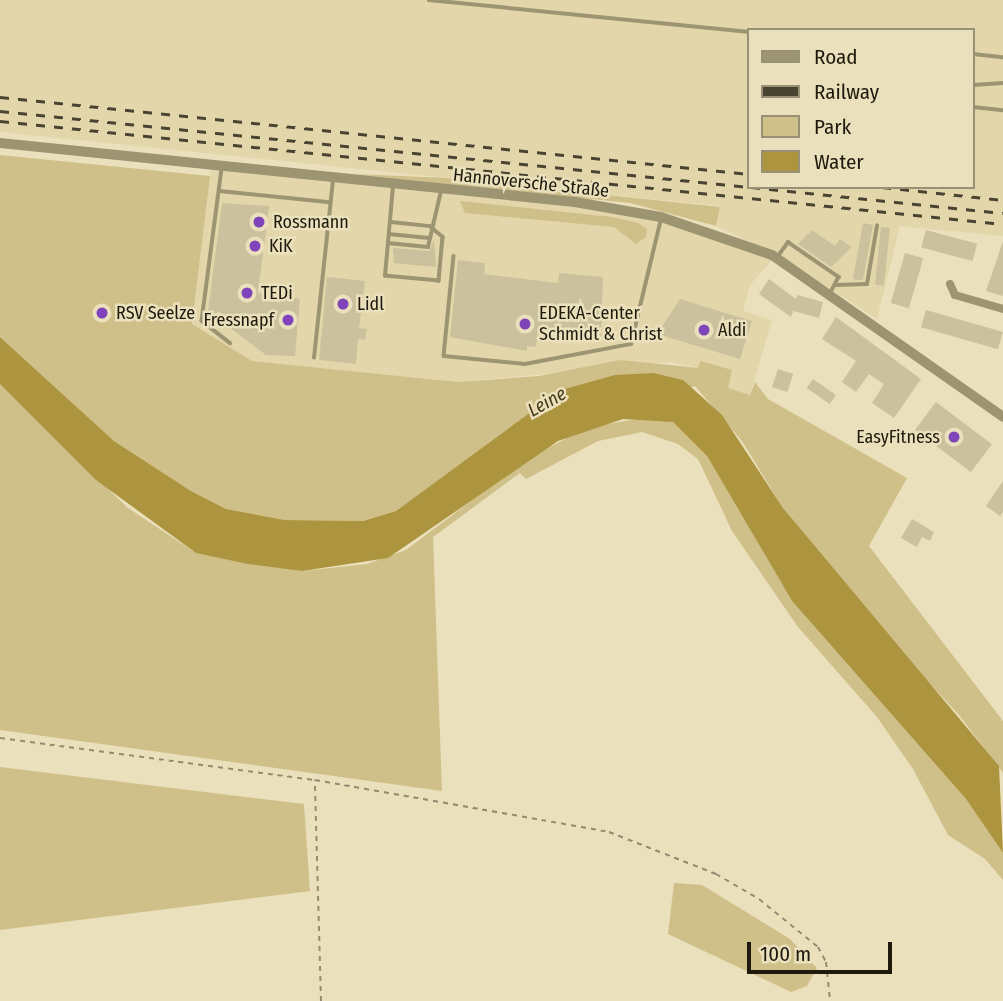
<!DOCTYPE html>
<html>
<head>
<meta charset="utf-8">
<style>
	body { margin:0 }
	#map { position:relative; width:1003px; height:1001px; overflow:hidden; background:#ebe0bc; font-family:"Fira Sans Condensed",sans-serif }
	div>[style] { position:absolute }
	.built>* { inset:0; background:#e3d6aa }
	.green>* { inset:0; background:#cfbf89 }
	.water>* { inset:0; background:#ad9540 }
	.building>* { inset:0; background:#cbc19d; transform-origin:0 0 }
	.path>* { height:2px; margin-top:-1px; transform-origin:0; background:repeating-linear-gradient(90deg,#948c72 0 5px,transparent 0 10px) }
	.service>* { height:3.5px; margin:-1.75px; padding:0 1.75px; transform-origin:1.75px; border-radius:1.75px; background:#9d9472 }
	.minor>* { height:8px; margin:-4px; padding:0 4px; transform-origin:4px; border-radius:4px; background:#9d9472 }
	.tertiary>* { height:10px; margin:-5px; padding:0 5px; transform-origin:5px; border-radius:5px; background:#9d9472 }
	.rail>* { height:2.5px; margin-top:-1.25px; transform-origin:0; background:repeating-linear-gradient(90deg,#494332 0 9px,transparent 0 18px) }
	.dots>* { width:19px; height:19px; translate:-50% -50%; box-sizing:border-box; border:4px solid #ebe0bc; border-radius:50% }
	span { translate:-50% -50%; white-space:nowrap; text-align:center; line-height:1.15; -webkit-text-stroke:5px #ebe0bc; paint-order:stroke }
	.street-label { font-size:18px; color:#1e1a0d }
	.poi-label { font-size:18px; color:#1e1a0d }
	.left { translate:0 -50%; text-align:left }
	.right { translate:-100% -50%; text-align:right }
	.water-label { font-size:19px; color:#463c17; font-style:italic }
	.legend { position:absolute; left:747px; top:28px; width:228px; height:161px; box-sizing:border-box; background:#ebe0bc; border:2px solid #999176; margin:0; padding:9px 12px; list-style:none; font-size:21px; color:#1e1a0d }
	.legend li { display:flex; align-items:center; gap:14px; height:35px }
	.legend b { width:35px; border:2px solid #999176 }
	.scale { position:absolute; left:747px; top:942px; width:145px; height:32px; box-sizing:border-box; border:4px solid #1e1a0d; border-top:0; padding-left:9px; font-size:21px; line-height:24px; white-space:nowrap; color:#1e1a0d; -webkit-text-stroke:5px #ebe0bc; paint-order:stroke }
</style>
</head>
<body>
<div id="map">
	<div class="built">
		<i style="clip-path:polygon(evenodd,0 0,1003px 0,1003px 236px,900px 226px,877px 319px,777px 255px,750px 285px,743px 311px,772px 320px,750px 395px,727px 388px,700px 361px,698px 368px,669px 362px,458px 382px,252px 361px,192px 324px,211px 166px,630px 211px,776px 254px,716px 226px,720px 206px,0 132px,0 0,749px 30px,973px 30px,973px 187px,749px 187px,749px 30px)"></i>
	</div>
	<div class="green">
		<i style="clip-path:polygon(0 155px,210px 176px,192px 324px,252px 361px,458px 382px,539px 376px,620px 360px,698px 368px,700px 361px,732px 370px,728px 388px,750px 395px,755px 382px,768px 399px,907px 478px,869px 546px,1003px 721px,1003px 773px,959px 715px,871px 620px,783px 508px,742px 441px,695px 386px,453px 470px,396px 511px,363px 521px,285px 520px,226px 509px,191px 491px,114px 441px,0 337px)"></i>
		<i style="clip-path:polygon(354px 174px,447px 178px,720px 207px,716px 226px,630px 203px)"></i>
		<i style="clip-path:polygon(460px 201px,612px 217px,638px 223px,647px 229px,646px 237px,636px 244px,614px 227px,465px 213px)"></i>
		<i style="clip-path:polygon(0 384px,128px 508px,196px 553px,302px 571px,367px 564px,406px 550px,525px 460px,588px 427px,651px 417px,673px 422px,707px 456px,792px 601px,966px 799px,1003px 853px,1003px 880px,985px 859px,948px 835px,913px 769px,877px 717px,798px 627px,732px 531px,698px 459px,678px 444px,642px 432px,598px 441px,526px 479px,520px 473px,433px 537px,442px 791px,0 730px)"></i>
		<i style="clip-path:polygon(0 767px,304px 804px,310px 891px,0 930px)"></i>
		<i style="clip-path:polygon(674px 883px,702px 885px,790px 939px,817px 968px,807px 986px,791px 992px,668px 934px)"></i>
	</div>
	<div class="water">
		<i style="clip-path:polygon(0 337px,114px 441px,191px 491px,226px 509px,285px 520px,363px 521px,396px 511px,561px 390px,615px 375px,653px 373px,683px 380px,722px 415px,783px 508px,999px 766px,1003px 853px,966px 799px,792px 601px,707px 456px,673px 422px,623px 419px,558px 441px,388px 558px,302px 571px,248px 564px,196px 553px,96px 480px,0 384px)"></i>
	</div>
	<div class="building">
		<i style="clip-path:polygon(222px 203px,269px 206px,258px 293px,300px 299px,295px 356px,266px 355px,208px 311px)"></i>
		<i style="clip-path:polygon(863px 223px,873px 225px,863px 280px,858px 280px,853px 279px)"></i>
		<i style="left:881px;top:227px;width:9px;height:58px;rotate:6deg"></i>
		<i style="clip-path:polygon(812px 230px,835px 246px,840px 239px,852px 247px,831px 267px,798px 244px)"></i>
		<i style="left:926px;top:230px;width:53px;height:18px;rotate:15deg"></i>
		<i style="clip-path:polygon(434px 240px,436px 267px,394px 263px,393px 248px,429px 251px)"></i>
		<i style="clip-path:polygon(1003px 241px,1003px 296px,986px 291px)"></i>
		<i style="left:905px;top:253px;width:19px;height:52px;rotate:16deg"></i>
		<i style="clip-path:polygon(458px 260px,485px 263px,484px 274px,558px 283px,559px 273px,603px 277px,601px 340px,538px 332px,536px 347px,527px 346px,527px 351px,450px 337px)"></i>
		<i style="clip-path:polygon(327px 277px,365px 281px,359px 328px,367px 329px,365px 340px,358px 339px,356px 364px,319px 360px)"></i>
		<i style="clip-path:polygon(769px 279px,796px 299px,797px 295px,823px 302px,819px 318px,793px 311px,791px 317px,759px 294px)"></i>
		<i style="clip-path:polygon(680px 299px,752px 321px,740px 359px,657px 334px)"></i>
		<i style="left:926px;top:310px;width:80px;height:18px;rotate:16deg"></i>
		<i style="clip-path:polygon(836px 317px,921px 379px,894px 418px,872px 403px,884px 384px,869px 374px,856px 392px,842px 382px,856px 361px,822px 339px)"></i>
		<i style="left:778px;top:369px;width:16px;height:19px;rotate:18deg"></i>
		<i style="left:813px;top:379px;width:28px;height:11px;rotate:35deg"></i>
		<i style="left:936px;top:402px;width:70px;height:35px;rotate:37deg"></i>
		<i style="clip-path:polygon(1003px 481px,1003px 512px,1000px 516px,986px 506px)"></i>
		<i style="clip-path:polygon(912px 519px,934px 532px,930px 541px,922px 537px,917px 547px,901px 538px)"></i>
	</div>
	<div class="path">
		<i style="left:0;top:738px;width:317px;rotate:7.6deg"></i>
		<i style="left:321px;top:1001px;width:221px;rotate:-91.6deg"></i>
		<i style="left:315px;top:780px;width:299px;rotate:10deg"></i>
		<i style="left:609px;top:832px;width:115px;rotate:21.4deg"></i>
		<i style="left:716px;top:874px;width:50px;rotate:30.2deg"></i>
		<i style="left:759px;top:899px;width:76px;rotate:39.1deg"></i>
		<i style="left:818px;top:947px;width:17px;rotate:62deg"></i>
		<i style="left:826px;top:962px;width:39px;rotate:84deg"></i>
	</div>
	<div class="service">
		<i style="left:429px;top:0;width:322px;rotate:5.7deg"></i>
		<i style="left:973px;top:54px;width:30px;rotate:6deg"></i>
		<i style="left:973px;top:85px;width:30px;rotate:-4deg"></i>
		<i style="left:973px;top:107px;width:30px;rotate:6deg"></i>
		<i style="left:222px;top:169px;width:153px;rotate:97.5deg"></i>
		<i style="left:202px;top:321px;width:36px;rotate:38deg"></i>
		<i style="left:220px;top:191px;width:110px;rotate:5.8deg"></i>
		<i style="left:391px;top:222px;width:39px;rotate:6deg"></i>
		<i style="left:430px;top:226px;width:17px;rotate:40deg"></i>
		<i style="left:443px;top:237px;width:44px;rotate:95.2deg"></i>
		<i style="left:439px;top:281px;width:54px;rotate:-174.7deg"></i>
		<i style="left:385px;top:276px;width:90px;rotate:-84.9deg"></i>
		<i style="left:389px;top:234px;width:40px;rotate:5.7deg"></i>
		<i style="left:388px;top:243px;width:40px;rotate:5.7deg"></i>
		<i style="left:428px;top:247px;width:57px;rotate:-76.9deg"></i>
		<i style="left:454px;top:256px;width:100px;rotate:95.7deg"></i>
		<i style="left:444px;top:356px;width:81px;rotate:5.6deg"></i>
		<i style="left:525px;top:364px;width:108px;rotate:-10.7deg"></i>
		<i style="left:631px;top:344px;width:129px;rotate:-76.5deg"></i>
		<i style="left:778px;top:256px;width:17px;rotate:-54deg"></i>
		<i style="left:788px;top:242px;width:62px;rotate:34.5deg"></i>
		<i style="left:839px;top:277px;width:18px;rotate:117deg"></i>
		<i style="left:836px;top:285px;width:31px;rotate:-2deg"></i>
		<i style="left:867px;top:284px;width:59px;rotate:-80.2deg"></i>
		<i style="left:314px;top:358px;width:179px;rotate:-83.9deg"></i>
	</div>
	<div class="minor">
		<i style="left:950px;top:284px;width:12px;rotate:66deg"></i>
		<i style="left:955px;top:295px;width:50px;rotate:16.3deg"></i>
	</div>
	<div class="tertiary">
		<i style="left:0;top:143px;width:578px;rotate:5.86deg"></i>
		<i style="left:575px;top:202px;width:87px;rotate:9.9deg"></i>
		<i style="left:661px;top:217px;width:117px;rotate:18.9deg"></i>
		<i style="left:772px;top:255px;width:282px;rotate:35deg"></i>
	</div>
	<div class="rail">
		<i style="left:0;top:97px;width:753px;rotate:5.87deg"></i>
		<i style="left:0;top:111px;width:753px;rotate:5.79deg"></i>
		<i style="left:0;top:121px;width:1008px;rotate:5.86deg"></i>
		<i style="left:751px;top:187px;width:253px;rotate:5.9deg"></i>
		<i style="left:882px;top:187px;width:122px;rotate:6.1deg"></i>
	</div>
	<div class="dots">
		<i style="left:259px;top:222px;background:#7f44ba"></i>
		<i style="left:255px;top:246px;background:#7f44ba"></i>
		<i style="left:247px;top:293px;background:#7f44ba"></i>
		<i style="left:343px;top:304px;background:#7f44ba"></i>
		<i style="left:102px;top:313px;background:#7f44ba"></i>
		<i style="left:288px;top:320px;background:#7f44ba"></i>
		<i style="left:525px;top:324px;background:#7f44ba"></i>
		<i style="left:704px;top:330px;background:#7f44ba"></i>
		<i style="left:954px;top:437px;background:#7f44ba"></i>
	</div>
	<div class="street-label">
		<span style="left:531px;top:183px;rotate:6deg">Hannoversche Straße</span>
	</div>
	<div class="poi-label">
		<span class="left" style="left:273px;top:222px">Rossmann</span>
		<span class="left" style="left:269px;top:246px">KiK</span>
		<span class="left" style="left:261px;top:293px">TEDi</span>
		<span class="left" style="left:357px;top:304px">Lidl</span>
		<span class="left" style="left:116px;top:313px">RSV Seelze</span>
		<span class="left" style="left:539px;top:324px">EDEKA-Center<br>Schmidt &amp; Christ</span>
		<span class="right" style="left:274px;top:320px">Fressnapf</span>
		<span class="left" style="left:718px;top:330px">Aldi</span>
		<span class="right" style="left:940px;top:437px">EasyFitness</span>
	</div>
	<div class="water-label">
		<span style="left:547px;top:402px;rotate:-29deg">Leine</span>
	</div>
	<ul class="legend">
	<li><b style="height:9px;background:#9d9472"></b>Road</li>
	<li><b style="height:9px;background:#494332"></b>Railway</li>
	<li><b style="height:19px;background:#cfbf89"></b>Park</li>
	<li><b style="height:19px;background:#ad9540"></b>Water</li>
	</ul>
	<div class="scale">100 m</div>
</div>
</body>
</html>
